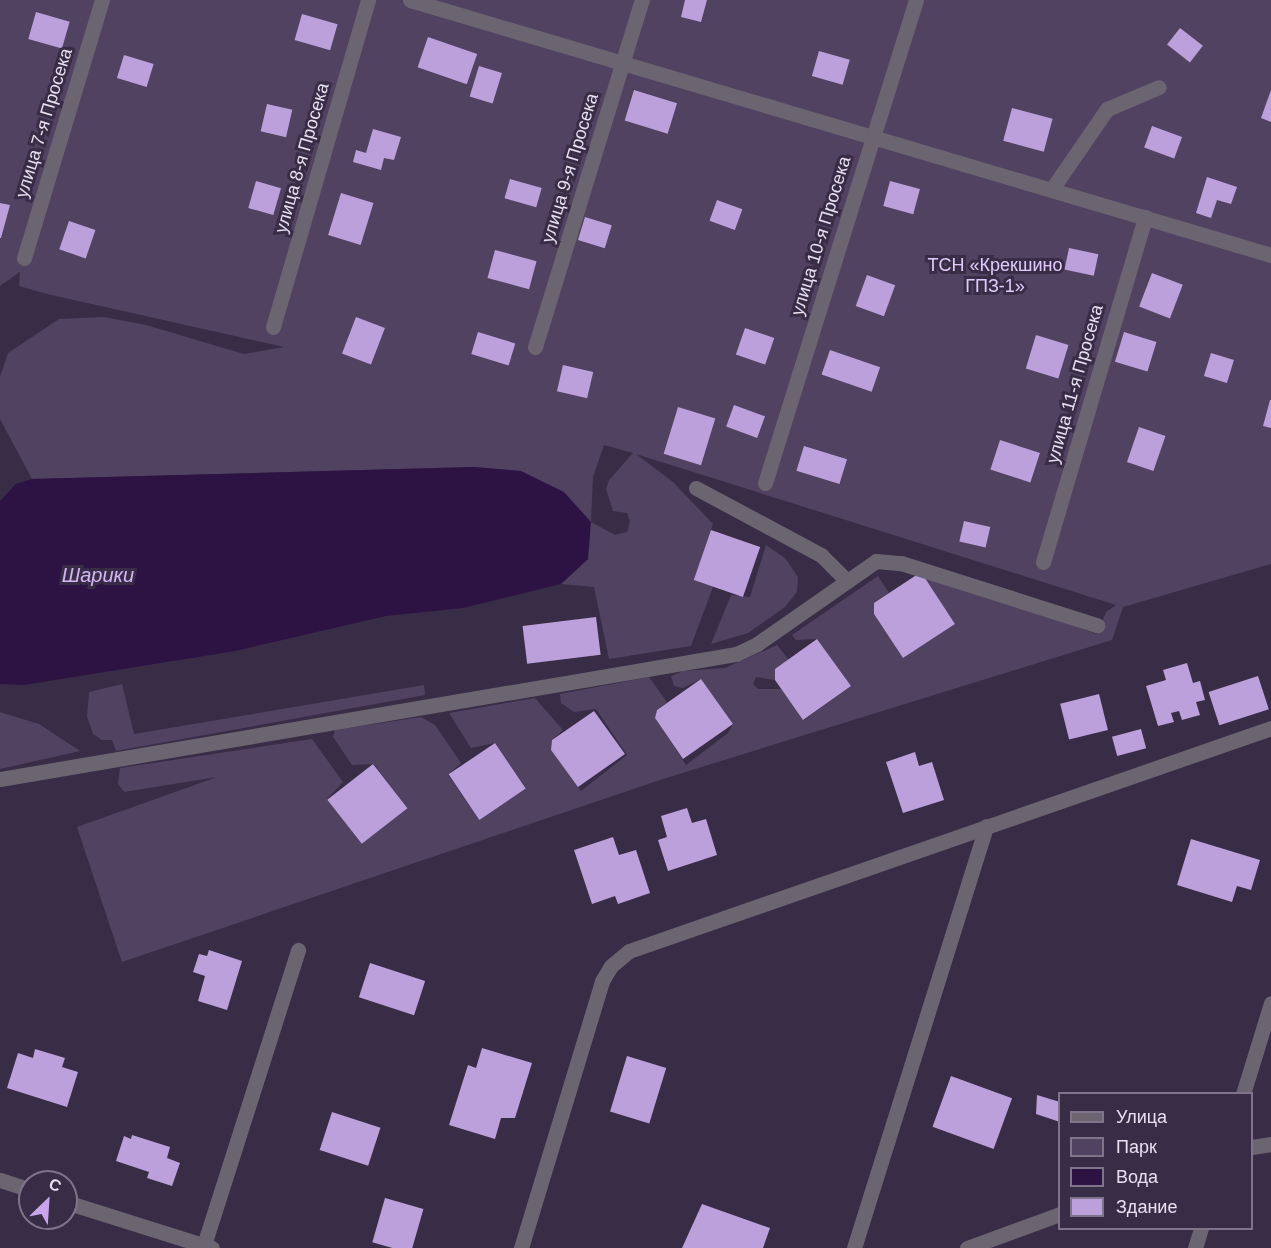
<!DOCTYPE html>
<html>
<head>
<meta charset="utf-8">
<style>
	body { margin:0 }
	#map { position:relative; width:1271px; height:1248px; overflow:hidden; background:#392c46; font-family:Arial,sans-serif }
	div>[style] { position:absolute }
	.green>* { inset:0; background:#514261 }
	.water>* { inset:0; background:#2d1343 }
	.building>* { inset:0; background:#bca0db; transform-origin:0 0 }
	.minor>* { height:15px; margin:-7.5px; padding:0 7.5px; transform-origin:7.5px; border-radius:7.5px; background:#6b6572 }
	span { translate:-50% -50%; white-space:nowrap; text-align:center; line-height:1.15; -webkit-text-stroke:6px #392c46; paint-order:stroke }
	.street-label { font-size:18px; color:#e7e0f1 }
	.park-label { font-size:18px; color:#e1cafb }
	.water-label { font-size:20px; color:#d4b5f6; font-style:italic }
	.legend { position:absolute; left:1058px; top:1092px; width:195px; height:138px; box-sizing:border-box; background:#392c46; border:2px solid #7f748a; margin:0; padding:8px 10px; list-style:none; font-size:18px; color:#e7e0f1 }
	.legend li { display:flex; align-items:center; gap:12px; height:30px }
	.legend b { width:30px; border:2px solid #7f748a }
	.north { position:absolute; left:18px; top:1170px; width:60px; height:60px; box-sizing:border-box; background:#392c46; border:2px solid #7f748a; border-radius:50%; rotate:25deg; font-size:16px; font-weight:700; line-height:24px; text-align:center; color:#e7e0f1 }
	.north::after { content:''; display:block; margin:auto; width:21px; height:27px; background:#c9a5ee; clip-path:polygon(50% 0,100% 100%,50% 72%,0 100%) }
</style>
</head>
<body>
<div id="map">
	<div class="green">
		<i style="clip-path:polygon(evenodd,0 0,1271px 0,1271px 564px,1123px 607px,1112px 640px,663px 779px,122px 962px,77px 827px,217px 777px,124px 792px,118px 784px,120px 768px,312px 739px,343px 782px,327px 799px,361px 843px,407px 808px,374px 764px,352px 765px,333px 737px,335px 730px,421px 717px,435px 725px,461px 763px,448px 775px,479px 820px,526px 788px,495px 743px,471px 748px,449px 713px,535px 698px,563px 730px,552px 740px,551px 750px,581px 791px,627px 755px,596px 709px,574px 712px,561px 703px,560px 694px,649px 677px,667px 702px,657px 710px,655px 718px,686px 765px,728px 733px,733px 724px,701px 679px,683px 688px,674px 686px,671px 676px,683px 671px,725px 668px,777px 645px,789px 660px,775px 680px,756px 677px,753px 684px,758px 689px,781px 689px,804px 720px,851px 686px,817px 639px,796px 640px,792px 635px,878px 576px,889px 593px,875px 603px,874px 614px,903px 658px,955px 624px,921px 572px,1097px 634px,1106px 612px,1116px 605px,636px 454px,673px 482px,713px 524px,694px 580px,713px 587px,691px 646px,609px 659px,594px 587px,561px 584px,588px 559px,521px 471px,473px 467px,32px 479px,0 419px,0 377px,8px 353px,59px 319px,104px 317px,146px 325px,244px 354px,284px 347px,47px 294px,19px 286px,20px 272px,0 286px,0 0,604px 445px,633px 453px,609px 480px,606px 489px,613px 511px,627px 513px,630px 521px,627px 532px,615px 535px,591px 522px,593px 477px,604px 445px)"></i>
		<i style="clip-path:polygon(766px 545px,785px 558px,798px 577px,797px 592px,785px 607px,748px 633px,711px 644px,731px 595px,750px 597px)"></i>
		<i style="clip-path:polygon(122px 684px,134px 734px,424px 685px,425px 695px,116px 751px,112px 740px,102px 740px,93px 734px,87px 717px,89px 692px)"></i>
		<i style="clip-path:polygon(0 712px,39px 724px,80px 751px,0 769px)"></i>
	</div>
	<div class="water">
		<i style="clip-path:polygon(473px 467px,521px 471px,564px 492px,591px 522px,588px 559px,561px 584px,463px 608px,386px 616px,235px 651px,24px 685px,0 684px,0 501px,16px 484px,32px 479px)"></i>
	</div>
	<div class="building">
		<i style="clip-path:polygon(685px 0,707px 0,701px 22px,681px 17px)"></i>
		<i style="left:36px;top:12px;width:35px;height:28px;rotate:16deg"></i>
		<i style="left:302px;top:14px;width:37px;height:27px;rotate:16deg"></i>
		<i style="left:1180px;top:28px;width:29px;height:21px;rotate:38deg"></i>
		<i style="left:428px;top:37px;width:52px;height:32px;rotate:19deg"></i>
		<i style="left:819px;top:51px;width:32px;height:26px;rotate:16deg"></i>
		<i style="left:124px;top:55px;width:31px;height:24px;rotate:17deg"></i>
		<i style="left:479px;top:66px;width:24px;height:32px;rotate:17deg"></i>
		<i style="left:634px;top:90px;width:45px;height:32px;rotate:17deg"></i>
		<i style="clip-path:polygon(1271px 90px,1271px 122px,1261px 118px)"></i>
		<i style="left:267px;top:104px;width:26px;height:28px;rotate:13deg"></i>
		<i style="left:1012px;top:108px;width:42px;height:34px;rotate:15deg"></i>
		<i style="left:1152px;top:126px;width:32px;height:23px;rotate:20deg"></i>
		<i style="clip-path:polygon(373px 129px,401px 137px,394px 160px,384px 158px,381px 170px,353px 162px,356px 150px,366px 153px)"></i>
		<i style="clip-path:polygon(1207px 177px,1237px 187px,1231px 204px,1217px 200px,1211px 218px,1196px 213px)"></i>
		<i style="left:510px;top:179px;width:33px;height:20px;rotate:16deg"></i>
		<i style="left:256px;top:181px;width:26px;height:28px;rotate:16deg"></i>
		<i style="left:890px;top:181px;width:31px;height:26px;rotate:15deg"></i>
		<i style="left:341px;top:193px;width:34px;height:44px;rotate:17deg"></i>
		<i style="left:717px;top:200px;width:27px;height:22px;rotate:20deg"></i>
		<i style="clip-path:polygon(0 203px,10px 205px,1px 238px,0 238px)"></i>
		<i style="left:585px;top:217px;width:28px;height:24px;rotate:17deg"></i>
		<i style="left:69px;top:221px;width:28px;height:30px;rotate:19deg"></i>
		<i style="left:1069px;top:248px;width:30px;height:22px;rotate:12deg"></i>
		<i style="left:495px;top:250px;width:43px;height:29px;rotate:15deg"></i>
		<i style="left:1152px;top:273px;width:33px;height:36px;rotate:21deg"></i>
		<i style="left:867px;top:275px;width:30px;height:33px;rotate:20deg"></i>
		<i style="left:356px;top:317px;width:31px;height:39px;rotate:21deg"></i>
		<i style="left:745px;top:328px;width:31px;height:28px;rotate:19deg"></i>
		<i style="left:478px;top:332px;width:39px;height:23px;rotate:17deg"></i>
		<i style="left:1124px;top:332px;width:34px;height:31px;rotate:17deg"></i>
		<i style="left:1036px;top:335px;width:34px;height:35px;rotate:17deg"></i>
		<i style="left:830px;top:350px;width:53px;height:26px;rotate:19deg"></i>
		<i style="left:1211px;top:353px;width:24px;height:24px;rotate:17deg"></i>
		<i style="left:563px;top:365px;width:31px;height:27px;rotate:13deg"></i>
		<i style="clip-path:polygon(1270px 400px,1271px 400px,1271px 428px,1263px 426px)"></i>
		<i style="left:734px;top:405px;width:33px;height:23px;rotate:20deg"></i>
		<i style="left:678px;top:407px;width:39px;height:49px;rotate:17deg"></i>
		<i style="left:1139px;top:427px;width:28px;height:37px;rotate:19deg"></i>
		<i style="left:1000px;top:440px;width:42px;height:31px;rotate:18deg"></i>
		<i style="left:804px;top:446px;width:45px;height:26px;rotate:17deg"></i>
		<i style="left:964px;top:521px;width:27px;height:21px;rotate:13deg"></i>
		<i style="left:711px;top:530px;width:52px;height:53px;rotate:19deg"></i>
		<i style="clip-path:polygon(921px 572px,955px 624px,903px 658px,874px 614px,874px 603px)"></i>
		<i style="left:596px;top:617px;width:38px;height:74px;rotate:83deg"></i>
		<i style="clip-path:polygon(817px 639px,851px 686px,803px 720px,775px 680px,775px 669px)"></i>
		<i style="clip-path:polygon(1187px 663px,1193px 683px,1200px 681px,1205px 700px,1196px 702px,1200px 715px,1182px 720px,1179px 711px,1171px 713px,1174px 722px,1158px 726px,1146px 686px,1166px 680px,1163px 670px)"></i>
		<i style="left:1258px;top:676px;width:35px;height:52px;rotate:72deg"></i>
		<i style="clip-path:polygon(701px 679px,733px 724px,683px 759px,655px 718px,657px 710px)"></i>
		<i style="left:1099px;top:694px;width:37px;height:40px;rotate:76deg"></i>
		<i style="clip-path:polygon(594px 711px,625px 754px,578px 787px,551px 750px,552px 740px)"></i>
		<i style="left:1141px;top:729px;width:20px;height:30px;rotate:75deg"></i>
		<i style="left:495px;top:743px;width:55px;height:56px;rotate:56deg"></i>
		<i style="clip-path:polygon(915px 752px,919px 766px,932px 762px,944px 800px,903px 813px,886px 762px)"></i>
		<i style="left:373px;top:764px;width:56px;height:58px;rotate:52deg"></i>
		<i style="clip-path:polygon(687px 808px,692px 823px,706px 819px,717px 855px,668px 871px,658px 840px,667px 837px,661px 816px)"></i>
		<i style="clip-path:polygon(613px 837px,619px 855px,636px 850px,650px 893px,618px 904px,615px 896px,592px 904px,574px 850px)"></i>
		<i style="clip-path:polygon(1191px 839px,1260px 860px,1251px 890px,1237px 886px,1232px 902px,1177px 885px)"></i>
		<i style="clip-path:polygon(209px 950px,242px 961px,227px 1010px,198px 1001px,205px 976px,193px 972px,199px 954px,207px 956px)"></i>
		<i style="left:370px;top:963px;width:58px;height:36px;rotate:18deg"></i>
		<i style="clip-path:polygon(482px 1048px,532px 1063px,515px 1118px,501px 1118px,495px 1139px,449px 1125px,468px 1065px,476px 1068px)"></i>
		<i style="clip-path:polygon(35px 1049px,65px 1058px,62px 1067px,78px 1072px,67px 1107px,7px 1088px,18px 1053px,33px 1058px)"></i>
		<i style="left:627px;top:1056px;width:41px;height:58px;rotate:17deg"></i>
		<i style="left:951px;top:1076px;width:65px;height:54px;rotate:20deg"></i>
		<i style="clip-path:polygon(1037px 1095px,1060px 1102px,1060px 1122px,1036px 1114px)"></i>
		<i style="left:332px;top:1112px;width:51px;height:40px;rotate:18deg"></i>
		<i style="clip-path:polygon(132px 1135px,170px 1147px,167px 1158px,180px 1163px,172px 1186px,147px 1178px,149px 1172px,116px 1161px,124px 1136px,131px 1139px)"></i>
		<i style="left:385px;top:1198px;width:40px;height:46px;rotate:16deg"></i>
		<i style="clip-path:polygon(702px 1204px,770px 1228px,763px 1248px,682px 1248px)"></i>
	</div>
	<div class="minor">
		<i style="left:410px;top:0;width:898px;rotate:16.5deg"></i>
		<i style="left:1052px;top:189px;width:97px;rotate:-55.5deg"></i>
		<i style="left:1107px;top:109px;width:56px;rotate:-22.9deg"></i>
		<i style="left:24px;top:258px;width:270px;rotate:-73.2deg"></i>
		<i style="left:273px;top:327px;width:341px;rotate:-73.8deg"></i>
		<i style="left:535px;top:347px;width:363px;rotate:-72.9deg"></i>
		<i style="left:765px;top:483px;width:506px;rotate:-72.64deg"></i>
		<i style="left:696px;top:488px;width:142px;rotate:28.2deg"></i>
		<i style="left:821px;top:555px;width:37px;rotate:45deg"></i>
		<i style="left:1043px;top:562px;width:360px;rotate:-73.5deg"></i>
		<i style="left:0;top:779px;width:747px;rotate:-9.64deg"></i>
		<i style="left:736px;top:654px;width:23px;rotate:-25deg"></i>
		<i style="left:757px;top:644px;width:145px;rotate:-34.9deg"></i>
		<i style="left:876px;top:561px;width:25px;rotate:5deg"></i>
		<i style="left:901px;top:563px;width:206px;rotate:17.6deg"></i>
		<i style="left:1243px;top:1094px;width:95px;rotate:-72.9deg"></i>
		<i style="left:1252px;top:1147px;width:19px;rotate:-9deg"></i>
		<i style="left:0;top:1180px;width:32px;rotate:18deg"></i>
		<i style="left:66px;top:1202px;width:153px;rotate:17.5deg"></i>
		<i style="left:203px;top:1248px;width:313px;rotate:-72.3deg"></i>
		<i style="left:521px;top:1248px;width:279px;rotate:-73.1deg"></i>
		<i style="left:602px;top:981px;width:17px;rotate:-59deg"></i>
		<i style="left:611px;top:966px;width:23px;rotate:-40deg"></i>
		<i style="left:629px;top:951px;width:680px;rotate:-19.15deg"></i>
		<i style="left:854px;top:1248px;width:442px;rotate:-72.6deg"></i>
		<i style="left:967px;top:1248px;width:99px;rotate:-20.1deg"></i>
		<i style="left:1195px;top:1248px;width:21px;rotate:-73deg"></i>
	</div>
	<div class="street-label">
		<span style="left:44px;top:123px;rotate:-73deg">улица 7-я Просека</span>
		<span style="left:302px;top:158px;rotate:-74deg">улица 8-я Просека</span>
		<span style="left:570px;top:168px;rotate:-73deg">улица 9-я Просека</span>
		<span style="left:821px;top:236px;rotate:-73deg">улица 10-я Просека</span>
		<span style="left:1075px;top:384px;rotate:-74deg">улица 11-я Просека</span>
	</div>
	<div class="park-label">
		<span style="left:995px;top:276px">ТСН «Крекшино<br>ГПЗ-1»</span>
	</div>
	<div class="water-label">
		<span style="left:98px;top:575px">Шарики</span>
	</div>
	<ul class="legend">
	<li><b style="height:8px;background:#6b6572"></b>Улица</li>
	<li><b style="height:16px;background:#514261"></b>Парк</li>
	<li><b style="height:16px;background:#2d1343"></b>Вода</li>
	<li><b style="height:16px;background:#bca0db"></b>Здание</li>
	</ul>
	<div class="north">С</div>
</div>
</body>
</html>
